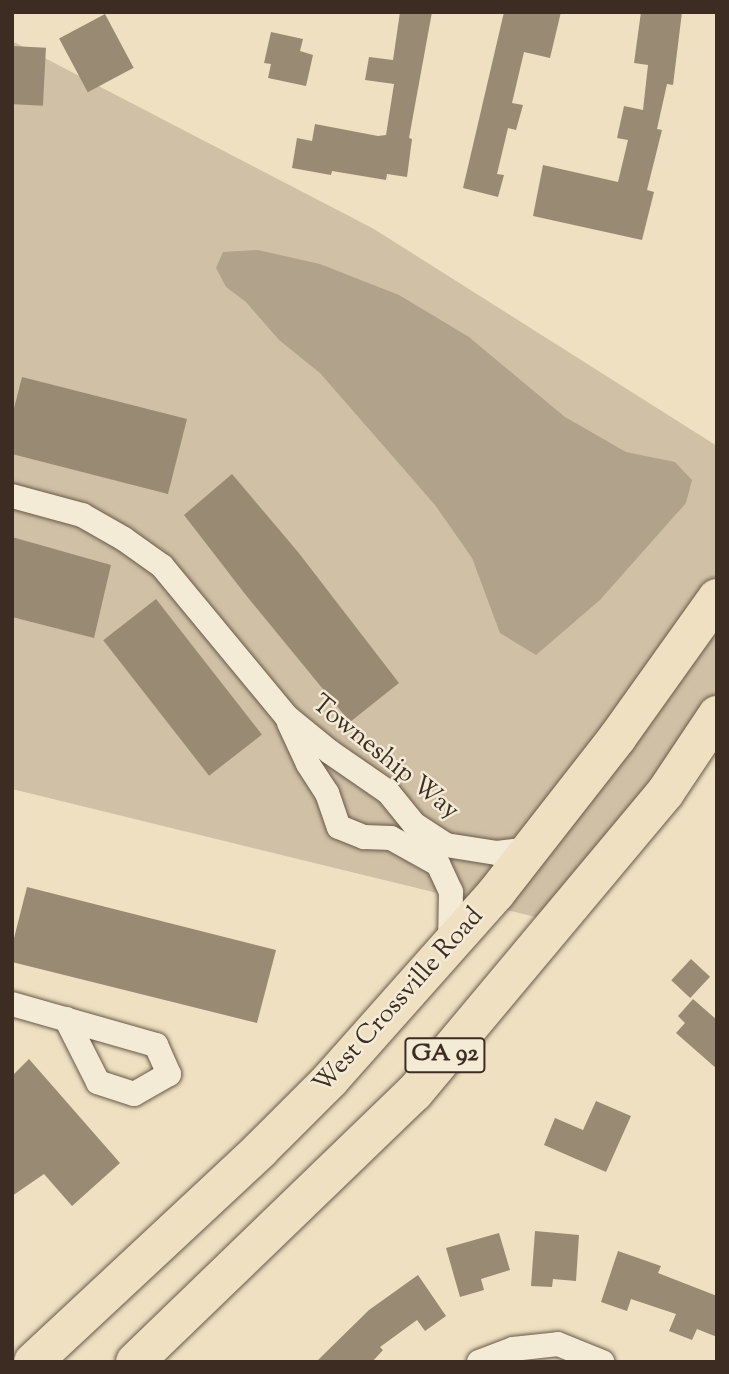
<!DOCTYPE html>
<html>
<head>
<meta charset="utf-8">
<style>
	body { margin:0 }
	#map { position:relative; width:729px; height:1374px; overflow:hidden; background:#eee0c1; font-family:"Sorts Mill Goudy",serif }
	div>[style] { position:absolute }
	.green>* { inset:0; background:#d0c1a6 }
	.water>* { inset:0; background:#b1a38b }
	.building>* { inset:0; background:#998a74; transform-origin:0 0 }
	.roads { filter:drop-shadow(0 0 2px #685949) drop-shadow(0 0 2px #685949) }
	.minor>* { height:24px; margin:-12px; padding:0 12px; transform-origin:12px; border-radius:12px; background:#f4ebd7 }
	.primary>* { height:38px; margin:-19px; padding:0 19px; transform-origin:19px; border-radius:19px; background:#eee0c1 }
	span { translate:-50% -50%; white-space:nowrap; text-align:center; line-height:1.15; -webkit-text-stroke:5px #f4ebd7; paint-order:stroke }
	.shield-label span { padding:2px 5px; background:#f4ebd7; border:2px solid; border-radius:5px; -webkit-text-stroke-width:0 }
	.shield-label { font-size:24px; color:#3c2c21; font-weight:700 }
	.street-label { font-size:26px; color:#3c2c21 }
	.frame { position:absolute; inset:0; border:14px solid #3c2c21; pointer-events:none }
</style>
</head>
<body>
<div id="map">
	<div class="green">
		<i style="clip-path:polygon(12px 41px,374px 229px,717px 446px,717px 750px,572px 926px,12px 789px)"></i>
	</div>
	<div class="water">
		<i style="clip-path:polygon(258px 250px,320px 264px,399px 295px,469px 337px,565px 417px,626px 452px,675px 462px,692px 480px,686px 503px,600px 600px,536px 655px,500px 633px,472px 558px,435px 505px,320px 373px,279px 340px,246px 302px,226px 287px,216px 268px,223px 252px)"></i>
	</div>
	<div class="building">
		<i style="clip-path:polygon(400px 12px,432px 12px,409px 138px,412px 139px,407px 177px,387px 174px,386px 180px,332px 171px,331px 175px,292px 168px,297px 138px,312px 141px,315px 124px,378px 136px,386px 135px,394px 84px,365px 80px,369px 57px,393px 60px)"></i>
		<i style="clip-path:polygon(504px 12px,561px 12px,550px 58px,524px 52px,512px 103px,523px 105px,516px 130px,508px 128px,497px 174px,504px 175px,498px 197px,463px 188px)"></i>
		<i style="clip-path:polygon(641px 12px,682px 12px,673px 85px,667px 84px,657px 129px,662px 130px,647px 190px,654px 192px,642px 240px,533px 216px,543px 165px,618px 182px,628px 140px,617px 138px,624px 106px,643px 110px,648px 65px,634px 63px)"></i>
		<i style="left:105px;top:14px;width:61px;height:52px;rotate:62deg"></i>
		<i style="clip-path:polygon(271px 32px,303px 39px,300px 51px,313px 55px,306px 86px,268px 78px,271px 64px,264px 63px)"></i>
		<i style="left:12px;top:46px;width:34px;height:58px;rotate:3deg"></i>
		<i style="clip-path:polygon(22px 377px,187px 419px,168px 494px,12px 454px,12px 416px)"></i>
		<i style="clip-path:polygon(232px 474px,298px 552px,399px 683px,350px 722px,245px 594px,184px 515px)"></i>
		<i style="clip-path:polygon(12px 537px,111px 565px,94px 638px,12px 617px)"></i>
		<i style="left:156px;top:599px;width:172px;height:67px;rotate:52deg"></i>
		<i style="clip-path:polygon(27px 887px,276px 950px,257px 1023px,12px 962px,12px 946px)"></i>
		<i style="left:691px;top:959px;width:26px;height:29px;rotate:43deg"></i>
		<i style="clip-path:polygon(693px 999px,717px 1020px,717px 1069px,676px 1033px,685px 1023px,678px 1016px)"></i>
		<i style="clip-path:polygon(29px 1059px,120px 1163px,72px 1206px,44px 1174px,12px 1196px,12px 1076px)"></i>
		<i style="clip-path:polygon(596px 1101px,631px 1116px,606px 1172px,544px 1145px,555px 1118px,583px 1130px)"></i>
		<i style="clip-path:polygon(535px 1231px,579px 1235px,576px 1281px,553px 1279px,552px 1287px,531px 1286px)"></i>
		<i style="clip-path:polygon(499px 1233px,510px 1270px,481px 1279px,484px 1290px,460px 1297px,446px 1248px)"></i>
		<i style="clip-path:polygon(618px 1251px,661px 1266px,658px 1273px,717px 1296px,717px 1337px,697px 1329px,692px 1340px,669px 1331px,676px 1314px,631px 1299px,627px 1311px,601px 1302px)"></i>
		<i style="clip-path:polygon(418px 1275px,446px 1316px,425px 1331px,417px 1320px,380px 1347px,383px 1350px,372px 1362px,316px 1362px,369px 1310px)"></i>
	</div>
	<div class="roads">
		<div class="minor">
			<i style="left:12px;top:496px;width:73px;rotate:15.2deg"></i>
			<i style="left:82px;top:515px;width:48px;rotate:29.7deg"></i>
			<i style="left:124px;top:539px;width:47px;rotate:35.4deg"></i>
			<i style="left:162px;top:566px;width:195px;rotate:50.4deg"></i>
			<i style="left:286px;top:716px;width:57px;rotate:39.3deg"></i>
			<i style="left:330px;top:752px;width:70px;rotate:34.6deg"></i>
			<i style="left:388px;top:792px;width:41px;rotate:50.9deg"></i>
			<i style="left:414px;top:824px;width:38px;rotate:33deg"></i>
			<i style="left:446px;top:845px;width:52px;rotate:8.9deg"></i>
			<i style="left:497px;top:853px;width:34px;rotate:-7deg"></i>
			<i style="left:289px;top:723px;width:45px;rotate:65.1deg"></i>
			<i style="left:308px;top:764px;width:35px;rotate:57deg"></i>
			<i style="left:327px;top:793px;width:36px;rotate:71deg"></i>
			<i style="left:339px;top:827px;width:27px;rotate:22deg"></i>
			<i style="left:364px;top:837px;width:27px;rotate:2deg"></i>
			<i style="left:391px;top:838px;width:54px;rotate:29deg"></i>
			<i style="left:438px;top:864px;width:31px;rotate:65deg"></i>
			<i style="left:451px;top:892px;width:54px;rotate:91.1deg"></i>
			<i style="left:12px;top:1004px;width:150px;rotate:15.9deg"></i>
			<i style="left:156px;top:1045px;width:32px;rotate:66deg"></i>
			<i style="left:169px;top:1074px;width:40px;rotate:150.3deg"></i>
			<i style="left:134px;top:1094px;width:38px;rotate:-162deg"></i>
			<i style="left:98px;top:1082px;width:71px;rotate:-116.9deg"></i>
			<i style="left:479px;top:1362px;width:36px;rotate:-21deg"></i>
			<i style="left:513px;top:1349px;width:45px;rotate:-6.3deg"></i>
			<i style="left:558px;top:1344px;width:48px;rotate:22.2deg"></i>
		</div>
		<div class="primary">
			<i style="left:33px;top:1362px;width:311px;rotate:-43deg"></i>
			<i style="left:260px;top:1150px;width:99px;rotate:-45deg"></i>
			<i style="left:330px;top:1080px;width:250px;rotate:-48.4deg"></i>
			<i style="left:496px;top:893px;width:197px;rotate:-52deg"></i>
			<i style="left:617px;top:738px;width:172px;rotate:-54.5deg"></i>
			<i style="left:135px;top:1362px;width:388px;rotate:-44deg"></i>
			<i style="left:414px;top:1093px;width:391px;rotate:-50.1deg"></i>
			<i style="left:665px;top:793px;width:94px;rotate:-56.3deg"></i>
		</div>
	</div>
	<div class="shield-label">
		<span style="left:445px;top:1055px">GA 92</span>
	</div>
	<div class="street-label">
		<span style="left:385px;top:758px;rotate:39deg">Towneship Way</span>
		<span style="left:399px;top:1001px;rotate:-48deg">West Crossville Road</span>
	</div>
	<div class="frame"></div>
</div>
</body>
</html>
